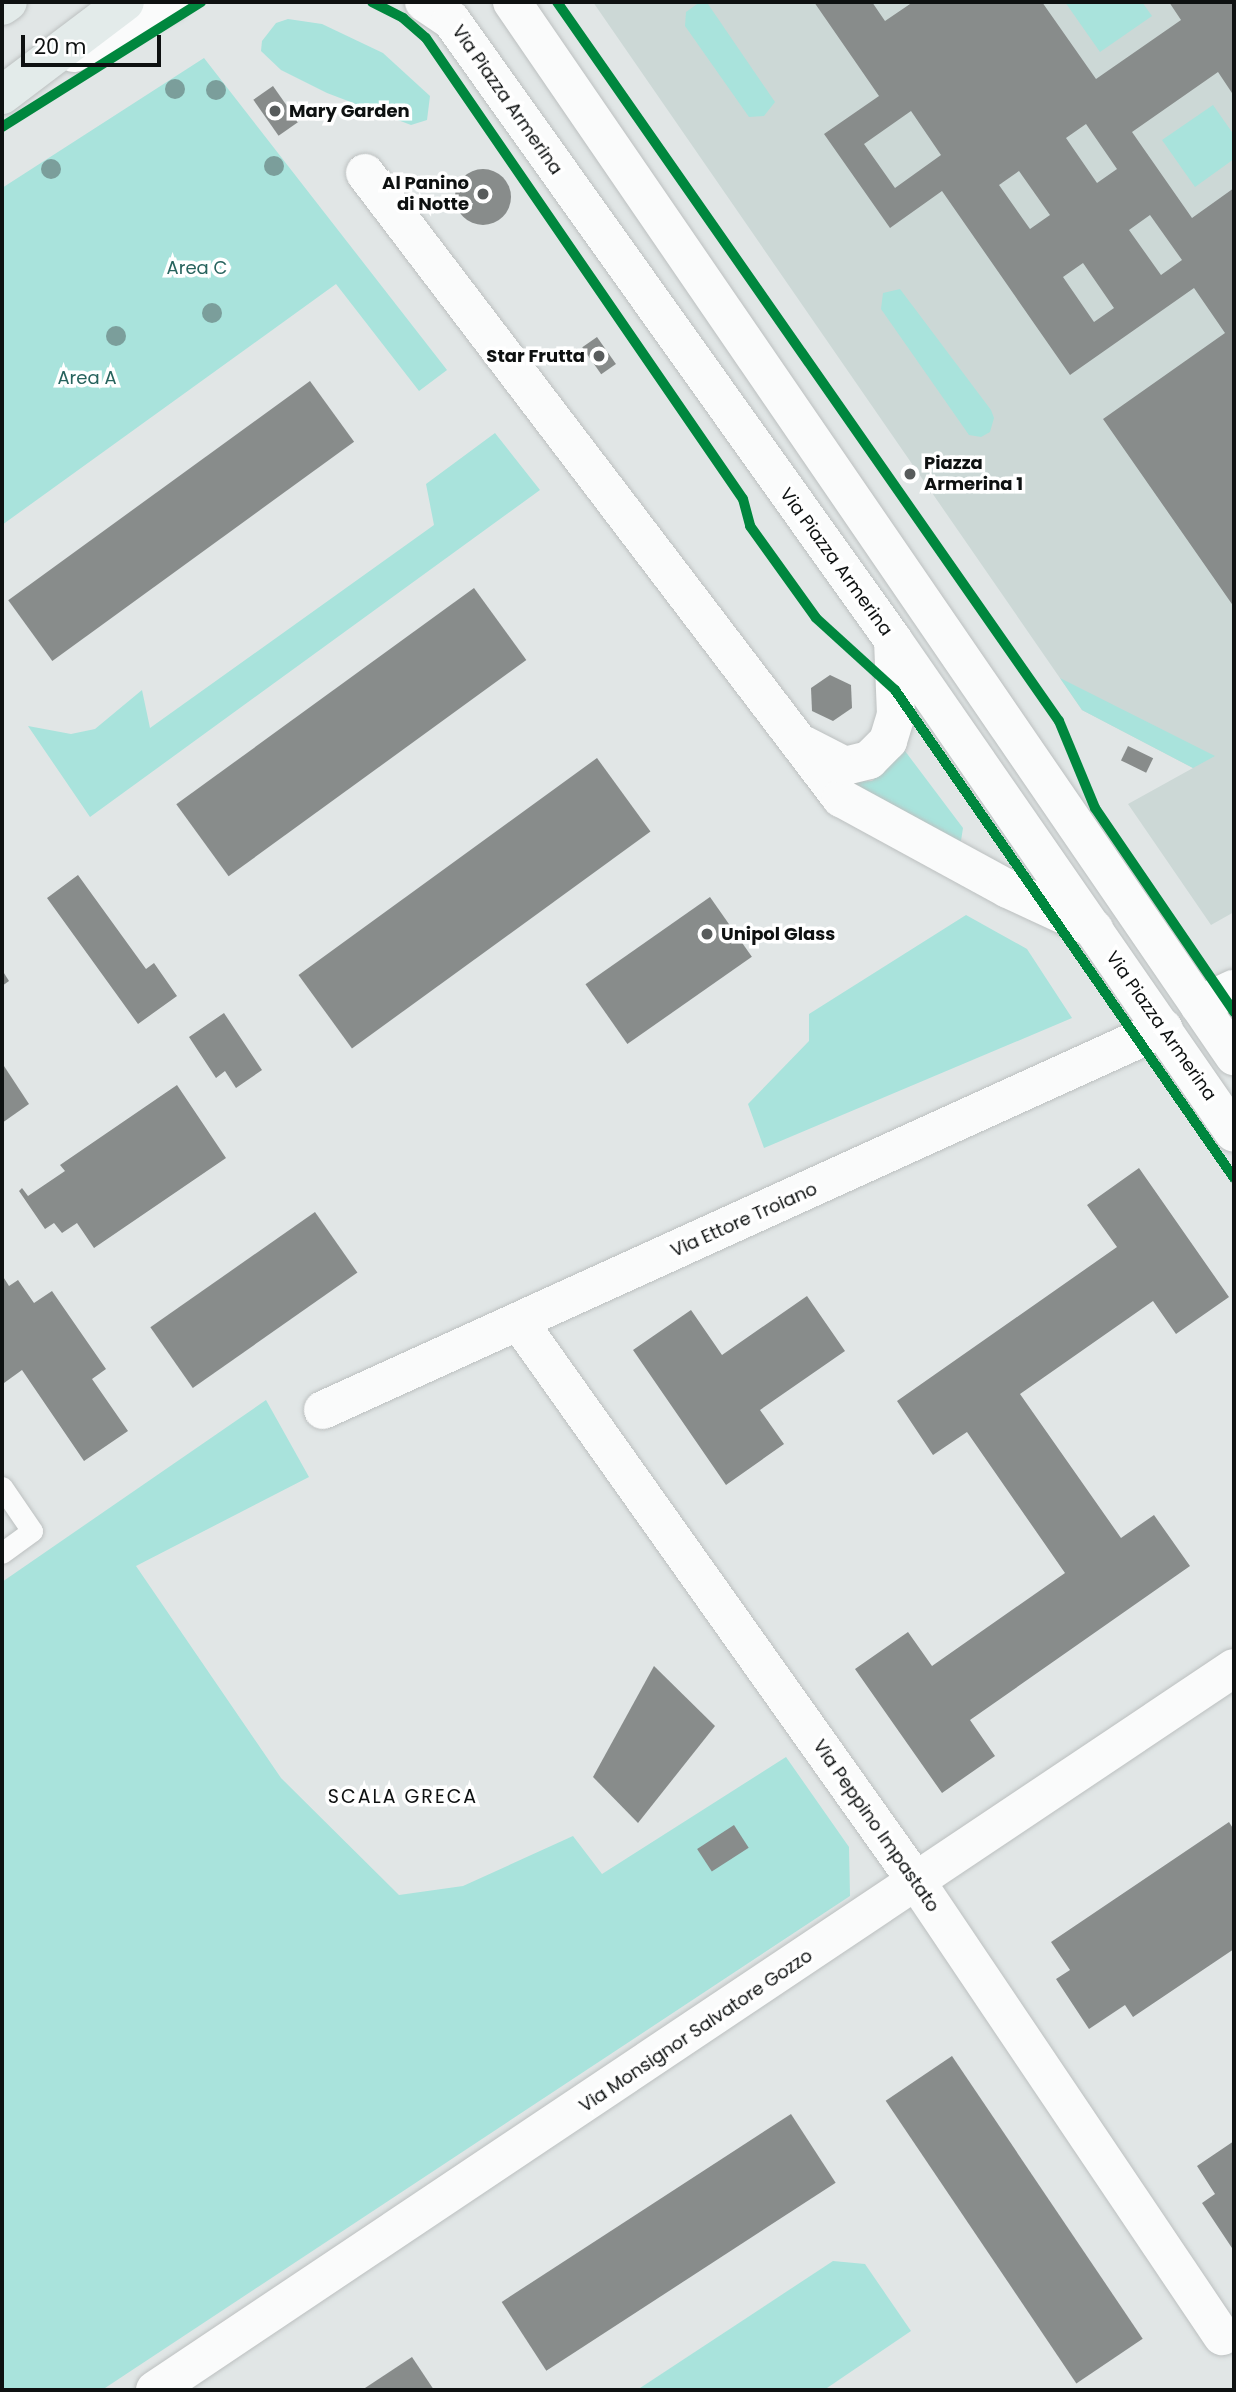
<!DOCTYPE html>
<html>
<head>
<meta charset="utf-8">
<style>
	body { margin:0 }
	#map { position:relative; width:1236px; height:2392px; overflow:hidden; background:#e1e6e6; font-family:Poppins,sans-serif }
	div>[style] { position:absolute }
	.built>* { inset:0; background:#ccd8d6 }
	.green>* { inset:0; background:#a9e3dc }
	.building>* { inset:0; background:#888c8b; transform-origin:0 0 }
	.round { border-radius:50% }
	.roads { filter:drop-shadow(0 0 2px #bcc0c0) drop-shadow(0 0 2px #bcc0c0) }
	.lane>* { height:21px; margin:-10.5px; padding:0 10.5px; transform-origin:10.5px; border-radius:10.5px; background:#fafbfb }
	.street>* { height:38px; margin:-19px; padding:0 19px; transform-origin:19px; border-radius:19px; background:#fafbfb }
	.secondary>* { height:38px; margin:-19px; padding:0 19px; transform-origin:19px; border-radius:19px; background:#fafbfb }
	.primary>* { height:38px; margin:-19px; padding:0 19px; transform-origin:19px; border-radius:19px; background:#e3ebea }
	.cycleway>* { height:10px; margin:-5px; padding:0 5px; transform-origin:5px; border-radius:5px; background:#00873e }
	.trees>* { width:20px; height:20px; margin:-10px; border-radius:50%; background:#7b9e9b }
	.dots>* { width:19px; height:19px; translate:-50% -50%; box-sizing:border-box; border:4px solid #fff; border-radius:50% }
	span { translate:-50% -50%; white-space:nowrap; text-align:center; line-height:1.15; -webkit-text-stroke:7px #fff; paint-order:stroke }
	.street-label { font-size:18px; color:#0e1111 }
	.poi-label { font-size:18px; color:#0e1111; font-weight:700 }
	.left { translate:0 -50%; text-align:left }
	.right { translate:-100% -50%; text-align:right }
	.park-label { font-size:18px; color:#27635d }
	.neighbourhood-label { font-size:19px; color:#0e1111; letter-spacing:2px }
	.frame { position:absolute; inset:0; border:4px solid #0e1111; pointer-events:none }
	.scale { position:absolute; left:21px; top:35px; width:140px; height:32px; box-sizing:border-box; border:4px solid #0e1111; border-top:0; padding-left:9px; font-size:21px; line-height:24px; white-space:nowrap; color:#0e1111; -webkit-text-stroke:5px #fff; paint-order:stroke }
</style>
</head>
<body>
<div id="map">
	<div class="built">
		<i style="clip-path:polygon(593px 2px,1234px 2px,1234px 912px,1211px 925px,1128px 804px,1193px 768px,1082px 710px)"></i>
	</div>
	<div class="green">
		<i style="clip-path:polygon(700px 2px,708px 4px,775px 102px,764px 116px,749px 117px,685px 26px,686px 12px)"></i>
		<i style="clip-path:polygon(1065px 2px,1142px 2px,1152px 16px,1100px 52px)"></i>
		<i style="clip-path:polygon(288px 19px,322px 24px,383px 53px,430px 96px,427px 120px,411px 125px,327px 93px,281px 70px,261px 51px,262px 41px,276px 23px)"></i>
		<i style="clip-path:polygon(204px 58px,447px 370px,419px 391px,336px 284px,2px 525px,2px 188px)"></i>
		<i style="clip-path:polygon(1213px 105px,1234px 135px,1234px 159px,1195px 187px,1162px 140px)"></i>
		<i style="clip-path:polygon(900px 289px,991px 410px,994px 418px,990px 432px,981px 437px,969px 435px,881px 309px,883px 293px)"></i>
		<i style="clip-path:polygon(495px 433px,540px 490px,90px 817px,28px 726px,71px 734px,95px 729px,142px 690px,150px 728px,434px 525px,426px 484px)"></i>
		<i style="clip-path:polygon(1060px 678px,1215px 756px,1193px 768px,1082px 710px)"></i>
		<i style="clip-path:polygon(905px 751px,963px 828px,960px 847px,846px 782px,872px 781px)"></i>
		<i style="clip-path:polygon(966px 915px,1027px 949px,1072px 1018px,764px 1148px,748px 1104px,809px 1041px,809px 1014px)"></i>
		<i style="clip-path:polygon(266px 1400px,309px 1477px,136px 1566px,281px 1778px,399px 1895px,463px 1886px,573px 1836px,602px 1874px,786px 1757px,849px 1847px,850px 1896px,102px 2390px,2px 2390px,2px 1582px)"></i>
		<i style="clip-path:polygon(833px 2261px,865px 2264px,911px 2331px,824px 2390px,637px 2390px)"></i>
	</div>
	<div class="building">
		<i style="clip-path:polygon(evenodd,814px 2px,872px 2px,885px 21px,913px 2px,1042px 2px,1096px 79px,1181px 20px,1169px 2px,1234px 2px,1234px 96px,1218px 72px,1132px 132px,1192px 218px,1234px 188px,1234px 607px,1103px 419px,1225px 333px,1194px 288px,1070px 375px,942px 191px,890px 228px,824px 134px,879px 96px,814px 2px,911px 111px,941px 155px,895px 188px,864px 144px,911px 111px,814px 2px,1086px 124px,1117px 169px,1097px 183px,1066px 138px,1086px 124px,814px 2px,1019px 171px,1050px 215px,1030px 229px,999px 185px,1019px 171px,814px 2px,1150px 215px,1182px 260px,1161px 275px,1129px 230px,1150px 215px,814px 2px,1083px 263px,1114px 308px,1094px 322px,1063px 277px,1083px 263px)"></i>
		<i style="left:273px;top:86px;width:44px;height:24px;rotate:55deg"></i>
		<i class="round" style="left:455px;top:169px;width:56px;height:56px"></i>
		<i style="left:597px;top:337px;width:33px;height:18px;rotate:55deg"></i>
		<i style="left:310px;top:381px;width:75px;height:373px;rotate:54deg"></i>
		<i style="left:474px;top:588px;width:89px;height:368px;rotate:54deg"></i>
		<i style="clip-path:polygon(830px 675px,851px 685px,852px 708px,833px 721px,812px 711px,811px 688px)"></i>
		<i style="left:1128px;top:746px;width:28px;height:16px;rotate:26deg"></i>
		<i style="left:597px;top:758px;width:91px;height:369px;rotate:54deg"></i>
		<i style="clip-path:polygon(78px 875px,146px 969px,154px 963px,177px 996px,138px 1024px,47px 898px)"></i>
		<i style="left:710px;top:897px;width:73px;height:152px;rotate:55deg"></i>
		<i style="clip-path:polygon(2px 970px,9px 981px,2px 986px)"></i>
		<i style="clip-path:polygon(224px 1013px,262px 1070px,236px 1088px,225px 1071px,216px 1078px,189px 1037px)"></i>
		<i style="clip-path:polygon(2px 1063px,29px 1104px,2px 1123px)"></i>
		<i style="clip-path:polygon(177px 1085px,226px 1158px,94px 1248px,77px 1223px,62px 1233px,54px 1223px,45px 1229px,19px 1191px,22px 1188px,28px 1196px,65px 1171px,60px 1165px)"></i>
		<i style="clip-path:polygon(1139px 1168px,1229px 1297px,1176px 1334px,1153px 1301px,1020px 1394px,1121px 1538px,1154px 1515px,1190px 1566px,970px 1720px,995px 1756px,942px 1793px,855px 1669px,908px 1632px,932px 1666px,1065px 1573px,967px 1432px,933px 1455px,897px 1401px,1117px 1247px,1087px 1205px)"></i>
		<i style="left:315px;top:1212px;width:74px;height:201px;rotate:55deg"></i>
		<i style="clip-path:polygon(2px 1275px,9px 1286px,18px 1280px,34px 1303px,52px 1291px,106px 1369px,92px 1379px,128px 1431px,84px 1461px,22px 1370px,4px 1383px,2px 1379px)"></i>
		<i style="clip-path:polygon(807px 1296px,845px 1351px,760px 1410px,784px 1444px,726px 1485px,633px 1350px,691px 1310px,722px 1355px)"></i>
		<i style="clip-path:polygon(654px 1666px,715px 1726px,638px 1823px,593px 1777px)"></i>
		<i style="clip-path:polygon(1229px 1822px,1234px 1830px,1234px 1949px,1133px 2017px,1125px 2005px,1089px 2029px,1056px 1979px,1070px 1970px,1051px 1942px)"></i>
		<i style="left:734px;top:1825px;width:27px;height:44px;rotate:57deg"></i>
		<i style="left:952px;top:2056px;width:341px;height:80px;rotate:56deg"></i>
		<i style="left:791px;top:2114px;width:82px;height:345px;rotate:57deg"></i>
		<i style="clip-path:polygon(1234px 2141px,1234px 2251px,1202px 2203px,1215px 2194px,1197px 2166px)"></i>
		<i style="clip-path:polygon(412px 2357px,434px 2390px,362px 2390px)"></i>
	</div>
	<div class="roads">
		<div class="lane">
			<i style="left:2px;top:1487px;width:53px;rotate:55.7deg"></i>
			<i style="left:32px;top:1531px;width:37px;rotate:144deg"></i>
		</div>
		<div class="street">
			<i style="left:365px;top:173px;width:786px;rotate:52.71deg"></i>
			<i style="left:841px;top:798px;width:190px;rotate:28.6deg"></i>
			<i style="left:1008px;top:889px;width:95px;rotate:24.9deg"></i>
			<i style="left:804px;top:745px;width:46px;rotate:27.1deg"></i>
			<i style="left:845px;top:766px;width:25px;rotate:-14deg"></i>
			<i style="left:869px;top:760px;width:27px;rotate:-45deg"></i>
			<i style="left:888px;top:741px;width:27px;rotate:-73deg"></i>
			<i style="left:896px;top:715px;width:75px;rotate:-92.3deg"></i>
			<i style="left:1199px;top:1005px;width:38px;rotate:-25deg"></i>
			<i style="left:519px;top:1322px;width:689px;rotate:54.63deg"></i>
			<i style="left:918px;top:1884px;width:545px;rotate:56.08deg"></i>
			<i style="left:323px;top:1410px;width:923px;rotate:-24.45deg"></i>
			<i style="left:155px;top:2390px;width:1298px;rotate:-33.79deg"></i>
		</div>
		<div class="secondary">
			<i style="left:424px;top:2px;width:32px;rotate:34deg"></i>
			<i style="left:451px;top:20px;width:761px;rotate:54.51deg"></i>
			<i style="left:893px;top:640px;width:599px;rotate:55.33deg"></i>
			<i style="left:512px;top:2px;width:1278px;rotate:55.59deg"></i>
			<i style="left:74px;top:53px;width:109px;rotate:-28deg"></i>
		</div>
		<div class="primary">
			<i style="left:2px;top:6px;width:7px;rotate:-34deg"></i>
			<i style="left:2px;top:95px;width:154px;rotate:-37.1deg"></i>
		</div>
	</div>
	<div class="cycleway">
		<i style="left:372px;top:2px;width:35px;rotate:27deg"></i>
		<i style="left:403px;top:18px;width:30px;rotate:41deg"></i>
		<i style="left:426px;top:38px;width:559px;rotate:55.49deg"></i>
		<i style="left:743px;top:499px;width:28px;rotate:75deg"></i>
		<i style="left:750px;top:526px;width:113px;rotate:54.3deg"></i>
		<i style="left:816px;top:618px;width:107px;rotate:42.3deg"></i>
		<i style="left:895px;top:690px;width:594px;rotate:55.21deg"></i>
		<i style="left:557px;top:2px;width:877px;rotate:55.08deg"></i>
		<i style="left:1059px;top:721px;width:94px;rotate:67.5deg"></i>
		<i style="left:1095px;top:808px;width:247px;rotate:55.7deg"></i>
		<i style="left:2px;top:127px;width:235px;rotate:-32.1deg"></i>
	</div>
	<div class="trees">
		<i style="left:175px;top:89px"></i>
		<i style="left:216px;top:90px"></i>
		<i style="left:274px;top:166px"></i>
		<i style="left:51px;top:169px"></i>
		<i style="left:212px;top:313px"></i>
		<i style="left:116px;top:336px"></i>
	</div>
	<div class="dots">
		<i style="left:275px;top:111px;background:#585c5c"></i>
		<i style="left:483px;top:194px;background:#585c5c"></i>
		<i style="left:599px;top:356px;background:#585c5c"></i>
		<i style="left:910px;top:474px;background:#585c5c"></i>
		<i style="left:707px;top:934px;background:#585c5c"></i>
	</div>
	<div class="street-label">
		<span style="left:507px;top:100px;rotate:55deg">Via Piazza Armerina</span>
		<span style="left:836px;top:562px;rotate:54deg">Via Piazza Armerina</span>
		<span style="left:1161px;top:1026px;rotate:55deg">Via Piazza Armerina</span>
		<span style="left:744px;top:1220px;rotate:-24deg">Via Ettore Troiano</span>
		<span style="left:876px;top:1826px;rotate:55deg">Via Peppino Impastato</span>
		<span style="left:696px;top:2031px;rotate:-34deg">Via Monsignor Salvatore Gozzo</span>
	</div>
	<div class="poi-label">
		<span class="left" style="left:289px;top:111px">Mary Garden</span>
		<span class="right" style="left:469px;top:194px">Al Panino<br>di Notte</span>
		<span class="right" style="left:585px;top:356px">Star Frutta</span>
		<span class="left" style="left:924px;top:474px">Piazza<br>Armerina 1</span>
		<span class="left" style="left:721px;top:934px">Unipol Glass</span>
	</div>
	<div class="park-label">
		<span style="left:197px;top:268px">Area C</span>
		<span style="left:87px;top:378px">Area A</span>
	</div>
	<div class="neighbourhood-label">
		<span style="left:403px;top:1797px">SCALA GRECA</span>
	</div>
	<div class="frame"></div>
	<div class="scale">20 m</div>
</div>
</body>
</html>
